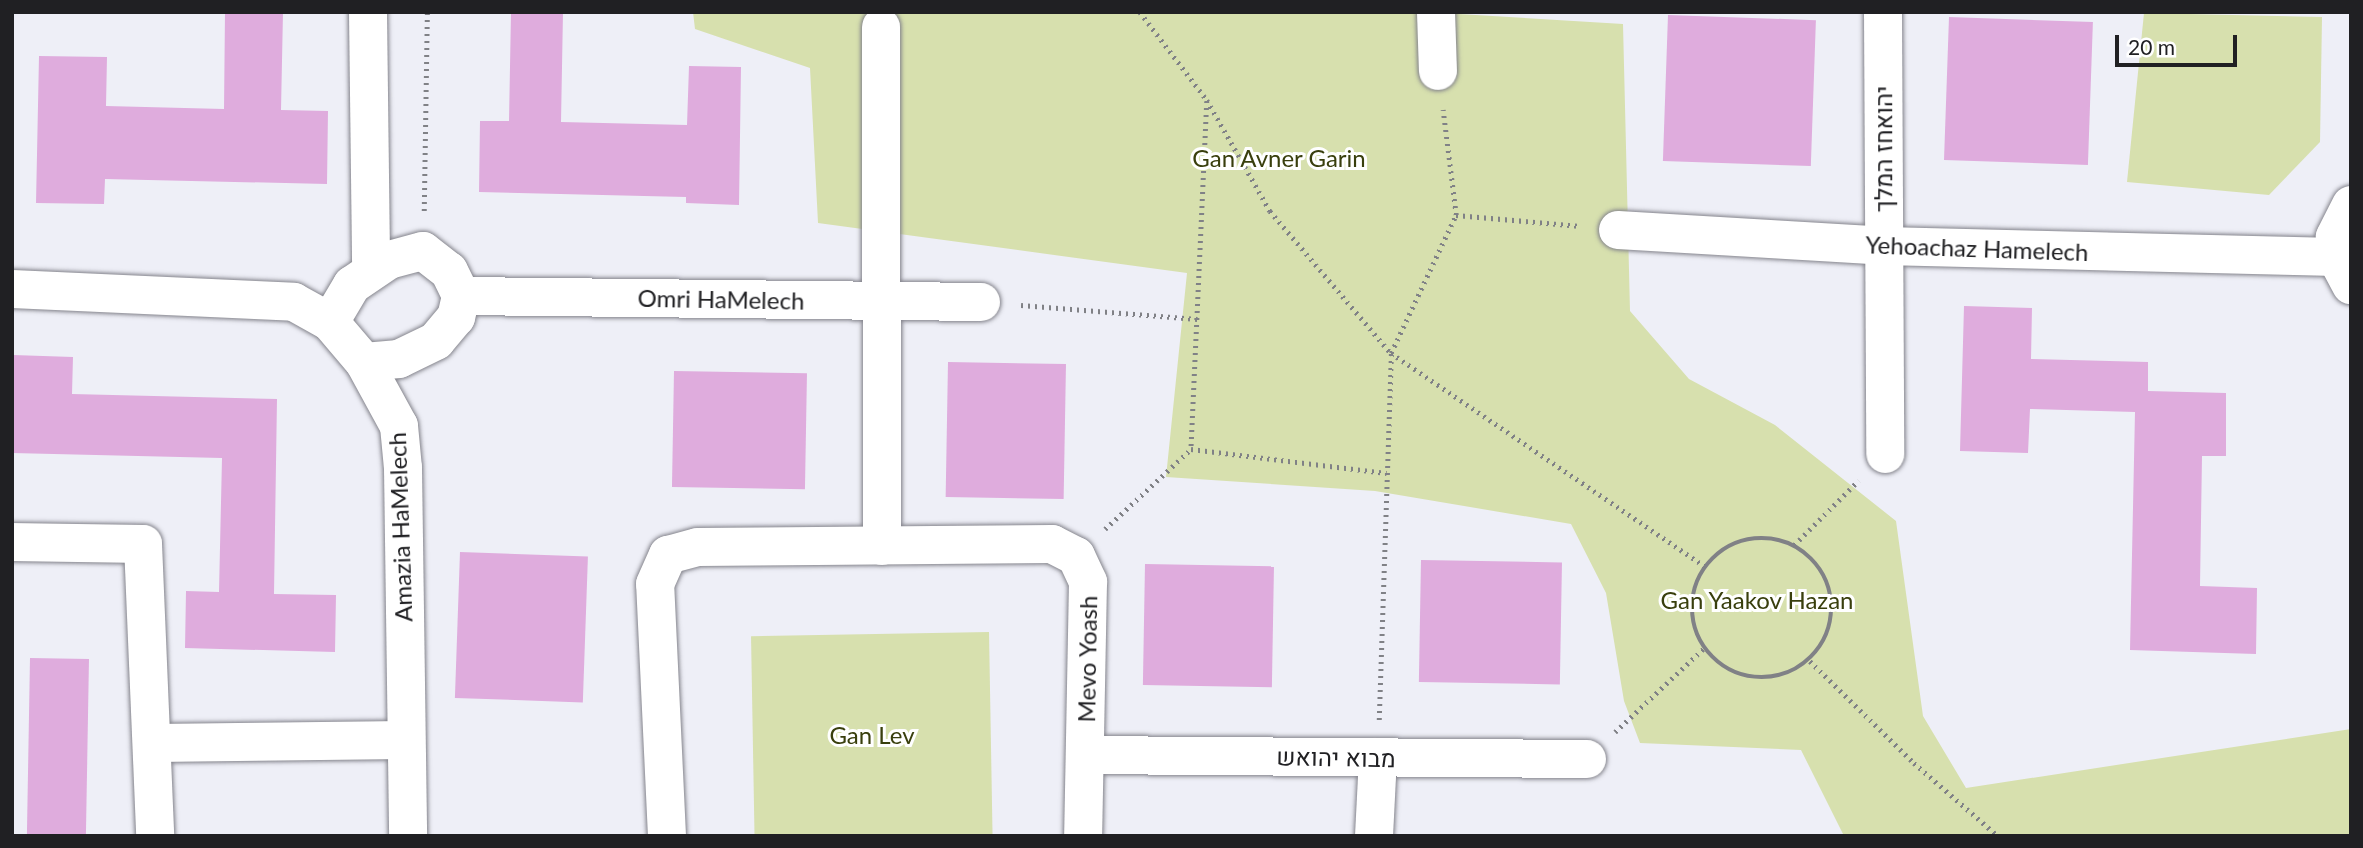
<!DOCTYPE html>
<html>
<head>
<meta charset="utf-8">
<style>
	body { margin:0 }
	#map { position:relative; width:2363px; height:848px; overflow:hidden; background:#eeeff7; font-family:Lato,Heebo,sans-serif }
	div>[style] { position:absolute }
	.green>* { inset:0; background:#d7e0ae; transform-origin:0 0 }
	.building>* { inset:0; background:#dfacdd; transform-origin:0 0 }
	.path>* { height:4.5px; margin-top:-2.25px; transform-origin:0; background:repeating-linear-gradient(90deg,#808186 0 2px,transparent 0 7px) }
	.path>.ring { margin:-2.25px; padding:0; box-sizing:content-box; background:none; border:4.5px solid #808186; border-radius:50% }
	.roads { filter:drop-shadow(0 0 2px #84848c) drop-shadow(0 0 2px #84848c) }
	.minor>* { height:38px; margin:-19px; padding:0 19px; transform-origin:19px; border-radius:19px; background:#fff }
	span { translate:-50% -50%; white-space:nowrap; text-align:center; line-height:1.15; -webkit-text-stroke:6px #fff; paint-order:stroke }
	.street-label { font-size:24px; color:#202023 }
	.park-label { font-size:24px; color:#393f0d }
	.frame { position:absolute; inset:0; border:14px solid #202023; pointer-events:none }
	.scale { position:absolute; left:2115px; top:35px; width:122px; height:32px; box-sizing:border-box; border:4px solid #202023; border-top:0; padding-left:9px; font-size:21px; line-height:24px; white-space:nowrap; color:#202023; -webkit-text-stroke:5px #fff; paint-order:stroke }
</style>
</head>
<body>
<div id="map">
	<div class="green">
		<i style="clip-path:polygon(693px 12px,1425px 12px,1623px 24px,1630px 311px,1689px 379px,1775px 425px,1896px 521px,1923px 716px,1966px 788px,2351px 729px,2351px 836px,1844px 836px,1801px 750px,1640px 743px,1624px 701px,1606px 593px,1571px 524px,1375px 491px,1166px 477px,1187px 273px,818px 223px,810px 68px,695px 29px)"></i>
		<i style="clip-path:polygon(2144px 13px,2322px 17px,2320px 142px,2269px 195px,2127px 182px)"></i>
		<i style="left:989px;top:632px;width:204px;height:238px;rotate:89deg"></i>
	</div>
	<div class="building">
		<i style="clip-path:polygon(225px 12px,283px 12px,281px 110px,328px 111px,327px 184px,105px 179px,104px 204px,36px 203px,39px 56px,107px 57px,106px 106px,224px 109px)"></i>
		<i style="clip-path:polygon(511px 12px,563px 12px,561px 122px,687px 125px,689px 66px,741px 67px,739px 205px,686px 203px,686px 197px,479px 192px,480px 121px,509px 121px)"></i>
		<i style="left:1668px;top:15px;width:148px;height:146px;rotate:2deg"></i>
		<i style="left:1949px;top:17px;width:144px;height:143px;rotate:2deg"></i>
		<i style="clip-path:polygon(1964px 306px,2032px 308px,2031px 359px,2148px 362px,2148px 391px,2226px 393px,2226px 456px,2202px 456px,2200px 586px,2257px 588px,2256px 654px,2130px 650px,2135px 412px,2030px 409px,2028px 453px,1960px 451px)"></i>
		<i style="clip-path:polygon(13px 355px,73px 357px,72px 394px,277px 399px,274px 594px,336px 595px,335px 652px,185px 648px,186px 591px,219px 592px,222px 458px,12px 453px)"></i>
		<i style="left:948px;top:362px;width:118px;height:135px;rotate:1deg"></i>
		<i style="left:674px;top:371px;width:133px;height:116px;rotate:1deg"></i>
		<i style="left:460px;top:552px;width:128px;height:146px;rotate:2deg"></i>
		<i style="left:1421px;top:560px;width:141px;height:122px;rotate:1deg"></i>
		<i style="left:1145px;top:564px;width:129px;height:121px;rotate:1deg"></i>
		<i style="left:30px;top:658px;width:59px;height:177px;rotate:1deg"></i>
	</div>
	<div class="path">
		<i style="left:1140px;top:12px;width:111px;rotate:52.7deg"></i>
		<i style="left:1207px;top:100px;width:128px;rotate:60.4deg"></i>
		<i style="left:1270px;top:211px;width:187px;rotate:49.6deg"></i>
		<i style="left:1391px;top:353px;width:379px;rotate:34.2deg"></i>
		<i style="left:1207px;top:101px;width:348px;rotate:92.6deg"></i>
		<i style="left:1191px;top:449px;width:197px;rotate:7deg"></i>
		<i style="left:424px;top:211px;width:199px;rotate:-89.1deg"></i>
		<i style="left:1456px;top:215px;width:125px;rotate:5deg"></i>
		<i style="left:1021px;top:305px;width:177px;rotate:4.5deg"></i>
		<i style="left:1105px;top:529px;width:117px;rotate:-42.9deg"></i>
		<i class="ring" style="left:1692px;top:538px;width:135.5px;height:135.5px"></i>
		<i style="left:1794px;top:545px;width:91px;rotate:-45deg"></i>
		<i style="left:1810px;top:661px;width:146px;rotate:44.4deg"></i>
		<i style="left:1914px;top:763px;width:111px;rotate:41deg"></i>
		<i style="left:1379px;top:720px;width:367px;rotate:-88.1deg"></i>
		<i style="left:1391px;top:353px;width:153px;rotate:-64.8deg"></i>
		<i style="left:1456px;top:215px;width:106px;rotate:-97.1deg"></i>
		<i style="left:1615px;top:732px;width:122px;rotate:-43.3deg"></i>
	</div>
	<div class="roads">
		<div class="minor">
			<i style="left:368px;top:12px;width:255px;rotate:89.3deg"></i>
			<i style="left:1436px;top:12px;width:59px;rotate:88.1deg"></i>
			<i style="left:1883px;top:12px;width:442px;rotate:89.7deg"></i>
			<i style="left:881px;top:27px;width:519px;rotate:89.89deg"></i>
			<i style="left:2351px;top:205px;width:36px;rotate:117deg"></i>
			<i style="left:2335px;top:237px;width:20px;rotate:87deg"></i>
			<i style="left:2336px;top:257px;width:32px;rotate:62deg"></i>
			<i style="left:1618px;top:230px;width:266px;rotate:3.4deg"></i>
			<i style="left:1884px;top:246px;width:452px;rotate:1.4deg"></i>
			<i style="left:12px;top:289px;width:282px;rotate:2.6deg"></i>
			<i style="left:294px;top:302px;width:41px;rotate:29.1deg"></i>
			<i style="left:330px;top:322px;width:52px;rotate:49.6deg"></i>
			<i style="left:364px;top:362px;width:73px;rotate:61.3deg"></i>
			<i style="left:399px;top:426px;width:42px;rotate:84.6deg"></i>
			<i style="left:403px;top:468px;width:368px;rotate:89.2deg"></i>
			<i style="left:461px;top:296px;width:520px;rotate:0.66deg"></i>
			<i style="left:330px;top:322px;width:43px;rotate:-59.3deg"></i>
			<i style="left:352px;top:285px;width:45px;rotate:-34deg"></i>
			<i style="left:389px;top:260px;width:35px;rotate:-15deg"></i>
			<i style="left:423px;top:251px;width:33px;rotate:38deg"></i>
			<i style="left:449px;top:271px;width:28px;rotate:64deg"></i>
			<i style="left:461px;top:296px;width:22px;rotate:103deg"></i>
			<i style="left:456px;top:317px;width:31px;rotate:130deg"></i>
			<i style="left:436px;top:341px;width:41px;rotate:154.1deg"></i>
			<i style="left:399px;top:359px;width:35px;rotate:175deg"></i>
			<i style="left:12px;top:542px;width:131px;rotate:0.9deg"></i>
			<i style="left:143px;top:544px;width:292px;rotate:87.6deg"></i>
			<i style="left:153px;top:743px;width:253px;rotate:-0.7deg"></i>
			<i style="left:1085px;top:755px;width:502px;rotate:0.46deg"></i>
			<i style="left:667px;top:836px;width:252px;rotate:-92.7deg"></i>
			<i style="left:655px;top:584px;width:32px;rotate:-66deg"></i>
			<i style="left:668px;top:555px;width:31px;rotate:-15deg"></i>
			<i style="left:698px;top:547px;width:354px;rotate:-0.5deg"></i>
			<i style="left:1052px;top:544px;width:27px;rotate:27deg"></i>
			<i style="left:1076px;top:556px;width:29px;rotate:65deg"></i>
			<i style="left:1088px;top:582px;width:254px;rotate:91.1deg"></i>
			<i style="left:1374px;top:836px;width:79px;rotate:-87.1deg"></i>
		</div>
	</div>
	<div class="street-label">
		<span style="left:1883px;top:149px;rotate:-90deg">יהואחז המלך</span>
		<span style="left:1977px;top:248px;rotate:2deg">Yehoachaz Hamelech</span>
		<span style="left:721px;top:299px;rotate:1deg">Omri HaMelech</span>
		<span style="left:400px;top:527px;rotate:-92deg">Amazia HaMelech</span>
		<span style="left:1087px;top:659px;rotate:-89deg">Mevo Yoash</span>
		<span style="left:1336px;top:757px;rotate:1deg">מבוא יהואש</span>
	</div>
	<div class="park-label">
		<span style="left:1279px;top:158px">Gan Avner Garin</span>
		<span style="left:1757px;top:600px">Gan Yaakov Hazan</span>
		<span style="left:872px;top:735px">Gan Lev</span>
	</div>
	<div class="frame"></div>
	<div class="scale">20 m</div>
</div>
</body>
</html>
